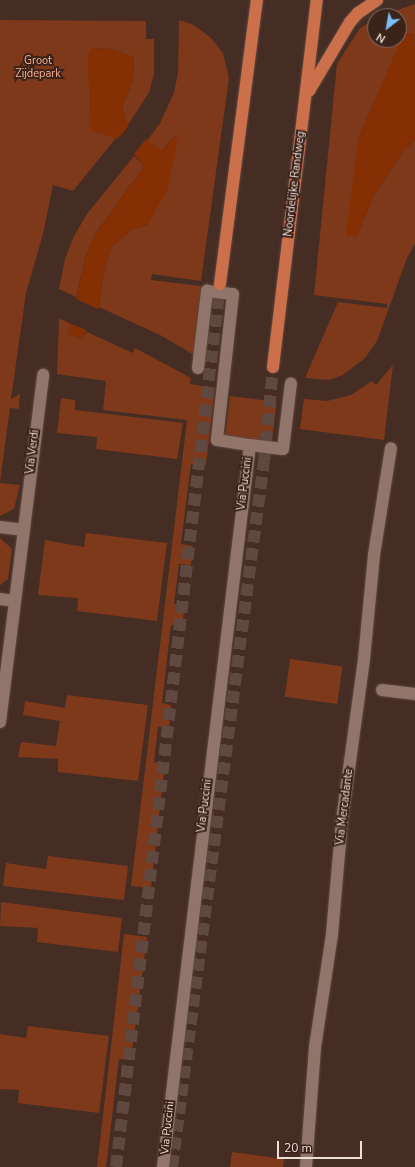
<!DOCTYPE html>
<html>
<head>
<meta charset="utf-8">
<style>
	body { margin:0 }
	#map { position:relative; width:415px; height:1167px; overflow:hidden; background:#452d24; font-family:"Nunito Sans",sans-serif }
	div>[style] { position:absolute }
	.green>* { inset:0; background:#7e381a; transform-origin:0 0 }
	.water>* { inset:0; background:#853004 }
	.pier>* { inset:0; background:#452d24; transform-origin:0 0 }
	.primary-tunnel>* { height:12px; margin-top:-6px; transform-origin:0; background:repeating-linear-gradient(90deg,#5e483f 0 12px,transparent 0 18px) }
	.roads { filter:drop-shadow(0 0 1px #5e4941) drop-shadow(0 0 1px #5e4941) }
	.lane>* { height:12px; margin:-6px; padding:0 6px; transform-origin:6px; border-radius:6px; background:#91756a }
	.street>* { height:12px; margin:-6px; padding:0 6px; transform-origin:6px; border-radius:6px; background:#91756a }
	.primary>* { height:12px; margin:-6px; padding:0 6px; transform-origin:6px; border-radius:6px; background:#cb704a }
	span { translate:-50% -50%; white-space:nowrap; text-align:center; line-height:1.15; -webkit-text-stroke:4px #3b231a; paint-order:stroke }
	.park-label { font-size:11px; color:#f6ae92 }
	.street-label { font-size:11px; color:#eeded8 }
	.north { position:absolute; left:367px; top:8px; width:40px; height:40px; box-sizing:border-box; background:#3b231a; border:1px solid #836e66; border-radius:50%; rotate:211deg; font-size:11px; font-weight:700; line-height:16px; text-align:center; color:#eeded8 }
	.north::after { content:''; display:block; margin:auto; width:14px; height:18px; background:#77bff7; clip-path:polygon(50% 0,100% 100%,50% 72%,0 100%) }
	.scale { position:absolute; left:277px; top:1141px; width:85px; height:18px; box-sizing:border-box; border:2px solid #eeded8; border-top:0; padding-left:5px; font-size:12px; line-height:14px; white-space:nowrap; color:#eeded8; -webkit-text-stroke:3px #3b231a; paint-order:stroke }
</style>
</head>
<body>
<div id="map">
	<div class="green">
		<i style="clip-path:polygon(415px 4px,415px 39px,412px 39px,414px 34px,404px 34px,358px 139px,357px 236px,373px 197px,403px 151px,415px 140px,415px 244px,407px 258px,377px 341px,365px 358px,343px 375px,329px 380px,305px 378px,338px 302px,387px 308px,387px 304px,314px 295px,337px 64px,360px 28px,375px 19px,375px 40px,399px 40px,399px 16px,380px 16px)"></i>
		<i style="clip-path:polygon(0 20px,146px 21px,146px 39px,154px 39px,154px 74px,149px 92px,128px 125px,122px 109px,133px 80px,134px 57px,111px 49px,92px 48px,116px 138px,73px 191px,53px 185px,43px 234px,26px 293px,11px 399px,20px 394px,19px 409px,10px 408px,0 482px)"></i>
		<i style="clip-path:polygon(179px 20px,194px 25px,211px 38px,223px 53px,229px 78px,201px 281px,152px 274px,151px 280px,201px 286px,194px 355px,162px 336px,99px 307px,103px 275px,112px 246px,131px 230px,147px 225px,176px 134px,162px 151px,147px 141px,160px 123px,174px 93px,178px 73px)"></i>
		<i style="clip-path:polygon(134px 156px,141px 162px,143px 168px,95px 234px,85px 259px,76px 297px,59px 289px,65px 259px,74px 236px,87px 214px)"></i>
		<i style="clip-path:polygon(59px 318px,71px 324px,68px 334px,82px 339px,87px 332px,133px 353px,135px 348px,191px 378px,190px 384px,215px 388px,206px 465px,191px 464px,181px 544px,193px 546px,191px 565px,179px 564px,174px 604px,185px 605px,182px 626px,171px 625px,162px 703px,171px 705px,169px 728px,158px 727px,154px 762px,165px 764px,151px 888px,131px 886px,187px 420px,103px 410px,106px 381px,57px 374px)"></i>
		<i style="clip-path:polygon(393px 365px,384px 440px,300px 429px,304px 399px,327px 401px,351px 395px,372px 381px,376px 385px)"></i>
		<i style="left:230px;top:396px;width:47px;height:40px;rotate:7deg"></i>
		<i style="clip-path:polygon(61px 398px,75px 400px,75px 410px,183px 423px,177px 459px,96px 449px,97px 437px,57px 433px)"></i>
		<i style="clip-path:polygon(0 483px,20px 485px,14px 509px,0 516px)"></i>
		<i style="clip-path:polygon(86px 533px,167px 543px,157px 621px,77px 611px,78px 598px,38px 595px,45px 540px,84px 547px)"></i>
		<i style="clip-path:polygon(0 538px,12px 549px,8px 579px,0 585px)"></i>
		<i style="left:290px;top:659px;width:53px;height:38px;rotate:8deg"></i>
		<i style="clip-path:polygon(67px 695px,148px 705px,138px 781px,58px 772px,58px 759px,18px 757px,21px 742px,56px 746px,60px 721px,23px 715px,25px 701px,65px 708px)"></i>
		<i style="clip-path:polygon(48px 856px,128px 866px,124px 900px,3px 886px,6px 863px,46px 869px)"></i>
		<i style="clip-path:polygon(1px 902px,122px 918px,118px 952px,37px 942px,38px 928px,0 926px)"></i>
		<i style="clip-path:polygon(124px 934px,147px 937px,131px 1060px,119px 1059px,106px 1167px,97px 1167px)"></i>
		<i style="clip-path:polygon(28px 1026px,109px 1036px,99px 1113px,18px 1103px,19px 1090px,0 1089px,0 1034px,26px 1038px)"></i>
		<i style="clip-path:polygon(232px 1152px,284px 1159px,283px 1167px,230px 1167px)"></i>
	</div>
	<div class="water">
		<i style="clip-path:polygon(404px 33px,414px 33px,412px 38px,415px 39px,415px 140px,403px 151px,373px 197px,357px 236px,346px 235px,358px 139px)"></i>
		<i style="clip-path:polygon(92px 48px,111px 49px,134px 57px,133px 80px,122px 109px,128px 125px,162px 151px,177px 133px,176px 149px,167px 191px,147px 225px,131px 230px,112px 246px,103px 275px,99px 307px,82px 339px,68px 334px,85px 259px,95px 234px,143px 168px,141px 161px,116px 138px,90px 130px,88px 54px)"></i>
	</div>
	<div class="pier">
		<i style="left:130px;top:124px;width:22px;height:22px;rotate:39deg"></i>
		<i style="clip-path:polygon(74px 298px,100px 310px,89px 331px,69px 323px)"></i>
	</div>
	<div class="primary-tunnel">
		<i style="left:116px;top:1167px;width:889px;rotate:-83.28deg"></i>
		<i style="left:172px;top:1167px;width:712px;rotate:-82.58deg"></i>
		<i style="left:264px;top:461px;width:94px;rotate:-84.5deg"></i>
	</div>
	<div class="roads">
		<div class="lane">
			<i style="left:382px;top:690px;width:33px;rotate:7deg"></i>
		</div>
		<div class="street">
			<i style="left:198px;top:368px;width:78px;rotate:-83.3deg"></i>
			<i style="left:207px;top:291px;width:26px;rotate:7deg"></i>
			<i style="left:233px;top:294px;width:147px;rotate:96.3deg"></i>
			<i style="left:217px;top:440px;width:33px;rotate:9deg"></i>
			<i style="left:0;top:527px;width:24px;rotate:7deg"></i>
			<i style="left:0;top:599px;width:15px;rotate:8deg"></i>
			<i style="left:0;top:722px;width:350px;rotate:-82.9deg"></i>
			<i style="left:163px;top:1167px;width:727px;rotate:-83.13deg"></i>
			<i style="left:250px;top:445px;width:33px;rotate:7deg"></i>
			<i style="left:283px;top:449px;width:66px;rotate:-83.1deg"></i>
			<i style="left:306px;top:1167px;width:120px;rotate:-85.7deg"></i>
			<i style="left:315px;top:1047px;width:114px;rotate:-81.4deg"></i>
			<i style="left:332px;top:934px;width:114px;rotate:-85deg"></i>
			<i style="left:342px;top:820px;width:162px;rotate:-82.2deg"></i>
			<i style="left:364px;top:659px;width:104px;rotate:-84.5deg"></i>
			<i style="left:374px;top:555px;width:108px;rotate:-81deg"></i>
		</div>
		<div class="primary">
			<i style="left:309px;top:91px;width:80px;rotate:-59.3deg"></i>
			<i style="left:350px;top:22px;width:12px;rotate:-48deg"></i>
			<i style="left:358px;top:13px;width:23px;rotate:-34deg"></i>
			<i style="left:220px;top:284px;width:286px;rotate:-82.6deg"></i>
			<i style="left:273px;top:367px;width:370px;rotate:-83.2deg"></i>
		</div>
	</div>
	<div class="park-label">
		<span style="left:38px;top:68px">Groot<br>Zijdepark</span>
	</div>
	<div class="street-label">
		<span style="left:295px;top:184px;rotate:-83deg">Noordelijke Randweg</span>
		<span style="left:33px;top:452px;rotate:-83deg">Via Verdi</span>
		<span style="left:245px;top:484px;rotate:-83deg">Via Puccini</span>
		<span style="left:205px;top:806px;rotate:-83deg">Via Puccini</span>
		<span style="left:345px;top:807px;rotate:-83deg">Via Mercadante</span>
		<span style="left:168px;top:1128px;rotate:-84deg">Via Puccini</span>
	</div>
	<div class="north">N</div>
	<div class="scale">20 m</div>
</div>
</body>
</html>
